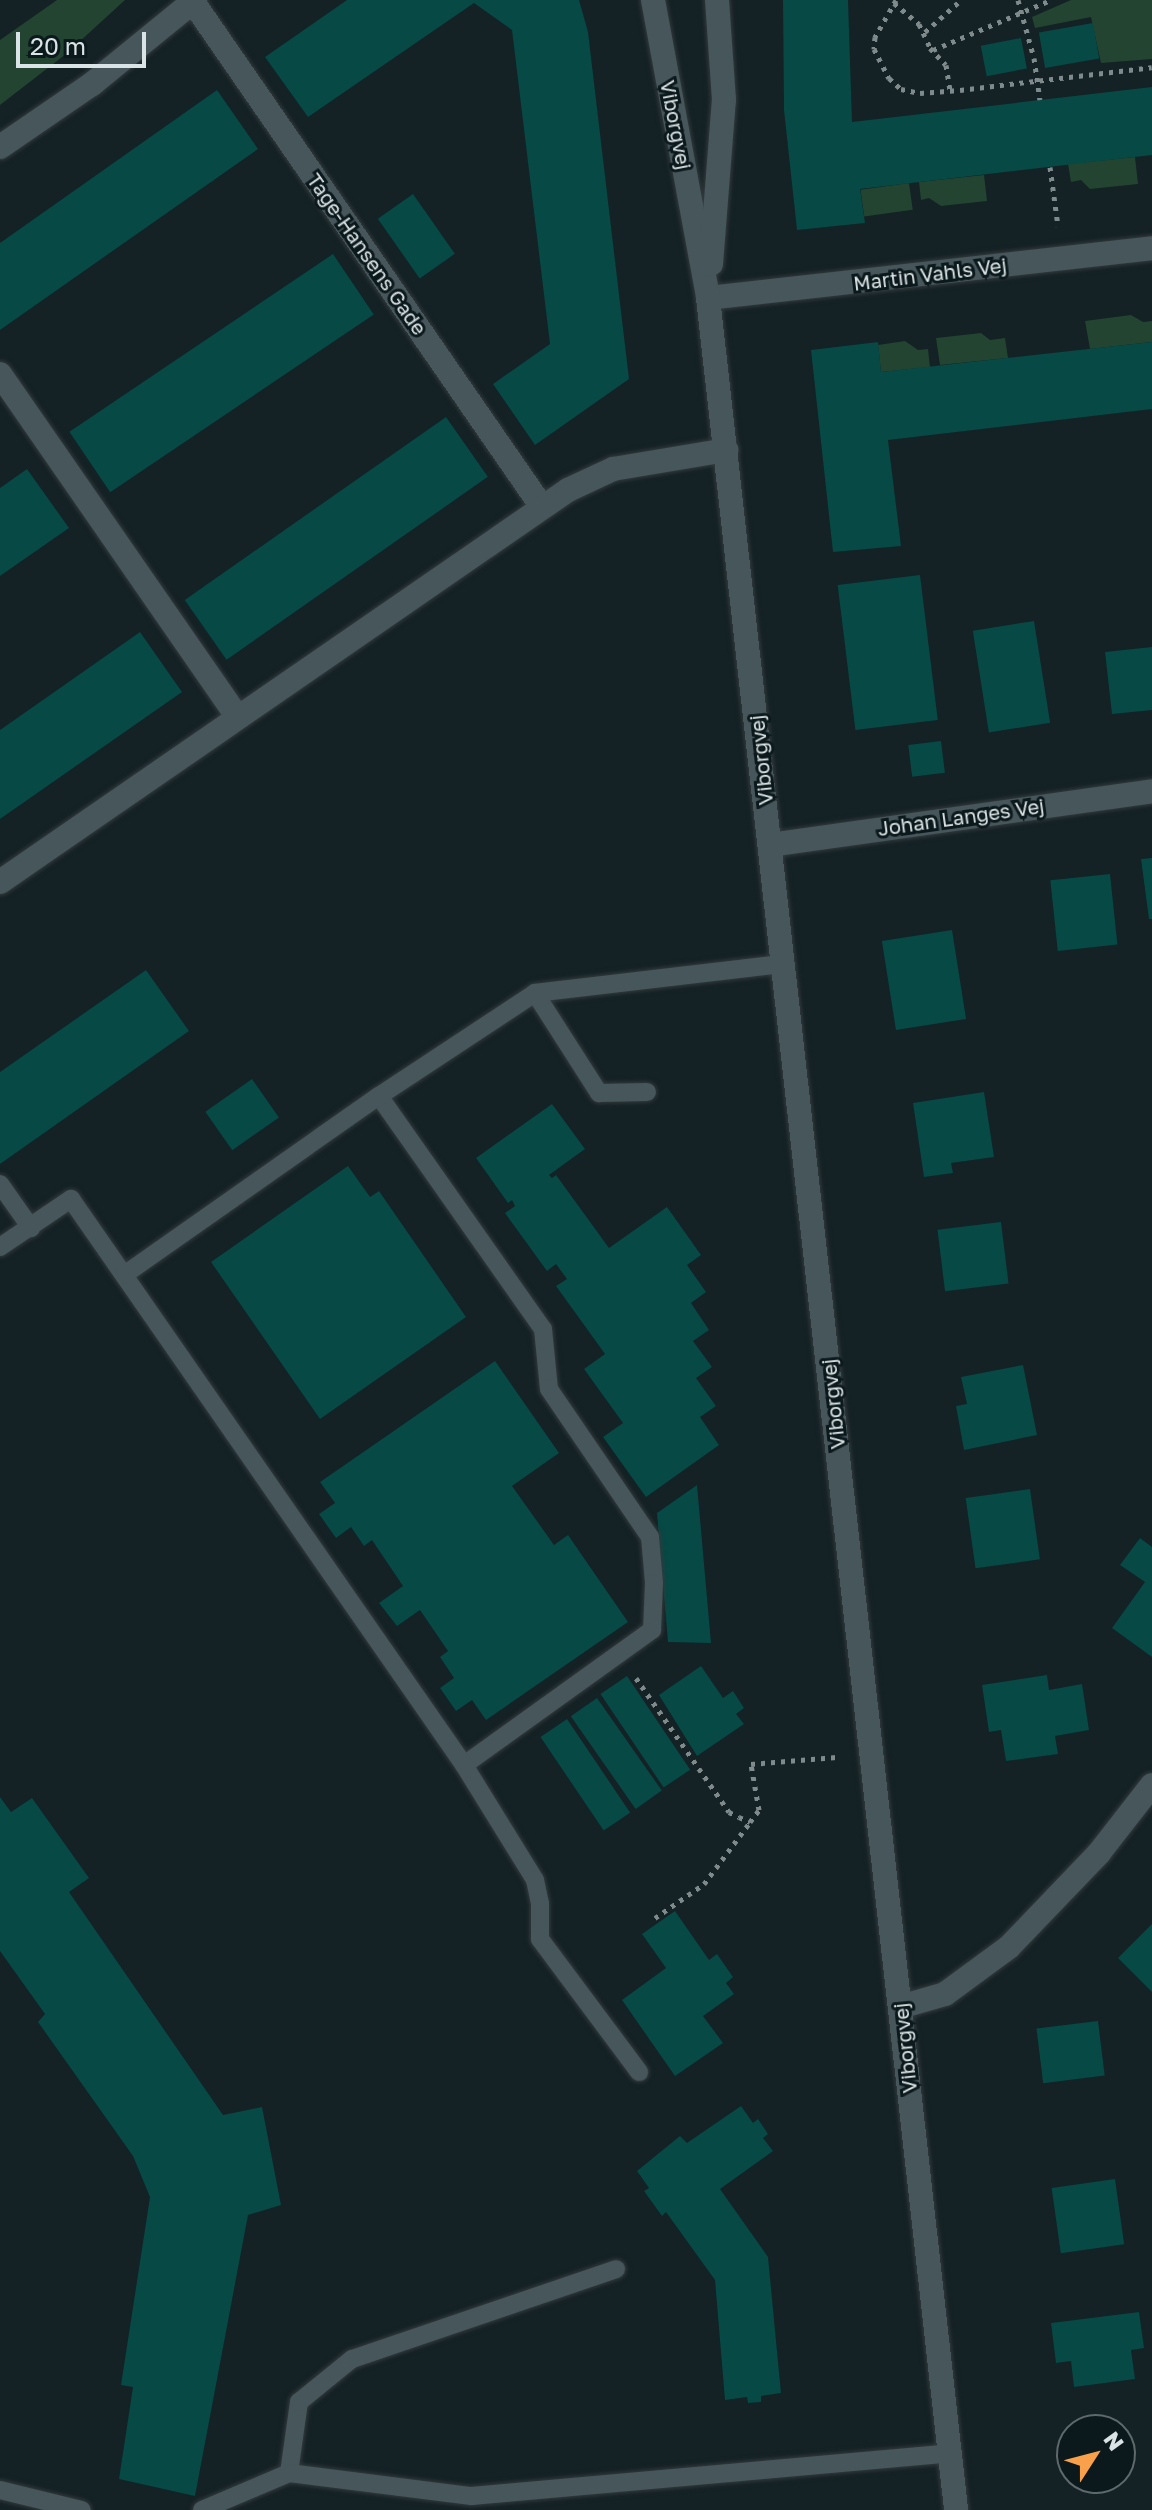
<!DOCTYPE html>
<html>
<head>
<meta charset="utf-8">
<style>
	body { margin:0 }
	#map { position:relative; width:1152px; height:2510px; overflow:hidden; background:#142125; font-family:"Golos Text",sans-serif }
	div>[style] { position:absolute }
	.green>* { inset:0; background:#224431; transform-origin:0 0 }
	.building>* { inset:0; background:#064945; transform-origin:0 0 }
	.path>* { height:5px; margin-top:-2.5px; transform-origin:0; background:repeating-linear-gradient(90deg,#7f8a8c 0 4px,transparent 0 10px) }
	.roads { filter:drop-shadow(0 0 2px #323a3d) drop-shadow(0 0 2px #323a3d) }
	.lane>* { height:18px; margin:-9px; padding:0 9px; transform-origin:9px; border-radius:9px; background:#47565b }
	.street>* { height:24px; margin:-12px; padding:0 12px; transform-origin:12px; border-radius:12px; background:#47565b }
	.secondary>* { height:24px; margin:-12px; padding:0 12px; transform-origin:12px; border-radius:12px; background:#47565b }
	span { translate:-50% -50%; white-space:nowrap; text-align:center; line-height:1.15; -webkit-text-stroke:6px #0b181c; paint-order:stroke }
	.street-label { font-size:20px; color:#dae3e5 }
	.north { position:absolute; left:1056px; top:2414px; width:80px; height:80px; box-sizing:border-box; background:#0b181c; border:2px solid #5e696c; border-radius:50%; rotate:54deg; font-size:22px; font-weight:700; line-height:32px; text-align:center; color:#dae3e5 }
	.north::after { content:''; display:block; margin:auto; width:28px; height:36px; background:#f8a14a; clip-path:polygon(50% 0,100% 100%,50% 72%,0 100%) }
	.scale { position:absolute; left:16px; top:32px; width:130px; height:36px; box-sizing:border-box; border:4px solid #dae3e5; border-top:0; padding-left:10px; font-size:24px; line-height:28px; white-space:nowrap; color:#dae3e5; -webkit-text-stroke:6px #0b181c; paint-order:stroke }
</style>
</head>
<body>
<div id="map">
	<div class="green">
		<i style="clip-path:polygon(57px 0,125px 0,66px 54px,0 105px,0 40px)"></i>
		<i style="clip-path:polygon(1071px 0,1152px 0,1152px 59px,1101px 63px,1091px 17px,1035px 28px,1032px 17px)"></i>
		<i style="clip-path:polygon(1135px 157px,1138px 184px,1090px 189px,1081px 180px,1071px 182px,1068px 164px)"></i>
		<i style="clip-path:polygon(984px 175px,987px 201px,941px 206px,929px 198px,921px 200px,919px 182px)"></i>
		<i style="left:909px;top:183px;width:27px;height:49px;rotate:82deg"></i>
		<i style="clip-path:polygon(1131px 315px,1143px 322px,1152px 321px,1152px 342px,1090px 349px,1085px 321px)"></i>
		<i style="clip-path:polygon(981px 333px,990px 340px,1005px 338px,1008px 358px,940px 365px,936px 338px)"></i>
		<i style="clip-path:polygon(905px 341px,918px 350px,928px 349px,930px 367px,881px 372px,878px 345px)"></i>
	</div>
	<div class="building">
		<i style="clip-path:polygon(347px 0,579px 0,588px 32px,629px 379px,535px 445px,493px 384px,550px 344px,512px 30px,474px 3px,308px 117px,265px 57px)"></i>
		<i style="clip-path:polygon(783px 0,848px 0,852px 122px,1152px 87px,1152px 155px,860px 189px,865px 223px,797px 230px,784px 110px)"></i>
		<i style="left:1093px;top:23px;width:36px;height:55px;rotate:80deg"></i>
		<i style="left:1021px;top:38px;width:31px;height:41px;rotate:79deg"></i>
		<i style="clip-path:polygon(217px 90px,258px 149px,0 330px,0 243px)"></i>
		<i style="left:413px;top:194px;width:73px;height:43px;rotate:55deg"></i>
		<i style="left:333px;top:254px;width:73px;height:318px;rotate:56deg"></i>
		<i style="clip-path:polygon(878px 342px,881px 372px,1152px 342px,1152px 409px,888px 440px,901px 546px,833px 552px,811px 350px)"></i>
		<i style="left:446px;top:417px;width:73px;height:319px;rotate:55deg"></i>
		<i style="clip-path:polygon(27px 469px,69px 528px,0 576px,0 488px)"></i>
		<i style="left:920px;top:575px;width:146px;height:83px;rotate:83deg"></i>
		<i style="left:1034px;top:621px;width:103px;height:62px;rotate:81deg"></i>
		<i style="clip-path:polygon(140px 632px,182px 692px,0 819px,0 730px)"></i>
		<i style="clip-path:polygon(1152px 647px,1152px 710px,1112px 714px,1105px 652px)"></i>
		<i style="left:941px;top:741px;width:32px;height:33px;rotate:83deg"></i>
		<i style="clip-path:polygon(1152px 858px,1152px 919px,1149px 919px,1141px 859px)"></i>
		<i style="left:1110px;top:874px;width:71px;height:60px;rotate:84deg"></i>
		<i style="left:952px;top:930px;width:90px;height:71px;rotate:81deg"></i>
		<i style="clip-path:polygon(146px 970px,189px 1031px,0 1164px,0 1072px)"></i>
		<i style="left:252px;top:1079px;width:47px;height:57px;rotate:55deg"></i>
		<i style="clip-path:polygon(984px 1092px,994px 1157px,951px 1163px,953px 1173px,924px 1177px,913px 1103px)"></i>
		<i style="clip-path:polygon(552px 1104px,585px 1149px,549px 1175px,552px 1178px,556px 1175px,609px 1248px,667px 1207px,701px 1255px,687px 1265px,706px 1292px,691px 1303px,709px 1330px,693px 1341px,712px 1367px,696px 1378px,716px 1406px,700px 1417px,719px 1445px,646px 1497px,603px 1437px,623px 1423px,584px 1369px,605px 1354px,556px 1286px,567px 1279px,556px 1264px,547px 1271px,505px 1213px,515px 1206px,512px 1200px,508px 1203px,476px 1158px)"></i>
		<i style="clip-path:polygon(348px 1166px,370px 1197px,379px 1191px,466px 1317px,320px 1419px,211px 1262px)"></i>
		<i style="left:1001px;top:1222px;width:62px;height:64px;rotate:83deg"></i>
		<i style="clip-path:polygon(495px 1361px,559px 1453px,512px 1486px,554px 1545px,568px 1535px,628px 1622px,486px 1720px,472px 1700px,456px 1711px,440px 1688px,454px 1678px,440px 1657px,448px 1651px,420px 1610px,397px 1626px,379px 1603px,403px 1586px,372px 1540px,364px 1546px,351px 1527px,336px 1538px,319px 1514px,335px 1503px,320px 1482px)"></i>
		<i style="clip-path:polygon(1023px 1365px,1037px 1435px,964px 1450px,956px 1406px,967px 1404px,961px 1377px)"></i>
		<i style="clip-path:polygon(697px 1485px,711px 1643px,668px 1642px,657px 1513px)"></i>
		<i style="left:1030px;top:1489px;width:71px;height:65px;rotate:82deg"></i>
		<i style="clip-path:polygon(1140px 1538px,1152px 1547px,1152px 1657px,1112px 1628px,1145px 1582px,1120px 1565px)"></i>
		<i style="clip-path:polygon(701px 1666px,723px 1698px,733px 1691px,744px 1708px,736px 1714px,744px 1724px,697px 1756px,659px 1695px)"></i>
		<i style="clip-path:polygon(1047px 1675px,1049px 1690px,1082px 1684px,1089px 1730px,1055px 1736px,1058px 1754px,1006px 1761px,1001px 1730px,989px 1732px,982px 1685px)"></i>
		<i style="left:627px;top:1676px;width:113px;height:32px;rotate:56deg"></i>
		<i style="left:597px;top:1698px;width:113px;height:32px;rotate:55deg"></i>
		<i style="left:567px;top:1719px;width:113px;height:32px;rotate:56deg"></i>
		<i style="clip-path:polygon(0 1797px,11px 1812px,32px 1798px,89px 1878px,69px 1892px,223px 2115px,262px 2107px,281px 2205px,248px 2215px,195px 2496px,119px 2479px,133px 2387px,121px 2385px,150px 2197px,133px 2156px,38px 2022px,45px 2014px,0 1951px)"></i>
		<i style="clip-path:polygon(675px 1911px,709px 1960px,717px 1954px,733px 1977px,726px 1983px,734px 1994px,703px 2016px,723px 2043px,675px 2076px,622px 2000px,666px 1968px,642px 1934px)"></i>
		<i style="clip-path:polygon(1152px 1924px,1152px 1992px,1118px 1958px)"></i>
		<i style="left:1098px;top:2021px;width:55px;height:62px;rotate:83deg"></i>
		<i style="clip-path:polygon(741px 2106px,753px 2123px,758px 2119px,768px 2134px,763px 2138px,773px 2151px,720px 2189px,768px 2257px,781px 2393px,761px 2396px,761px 2402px,748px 2403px,747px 2397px,725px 2400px,715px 2280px,666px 2212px,662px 2216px,644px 2191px,649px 2188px,637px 2171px,680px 2136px,687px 2143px)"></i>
		<i style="left:1115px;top:2179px;width:66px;height:64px;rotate:82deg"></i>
		<i style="clip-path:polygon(1139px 2312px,1144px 2348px,1131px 2350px,1135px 2379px,1074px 2387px,1071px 2361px,1056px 2363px,1051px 2323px)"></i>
	</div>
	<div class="path">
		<i style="left:896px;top:0;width:43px;rotate:119.6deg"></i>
		<i style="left:875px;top:37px;width:12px;rotate:95deg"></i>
		<i style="left:874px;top:49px;width:33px;rotate:63deg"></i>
		<i style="left:889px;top:78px;width:16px;rotate:43deg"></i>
		<i style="left:901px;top:89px;width:19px;rotate:12deg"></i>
		<i style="left:920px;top:93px;width:40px;rotate:-4.3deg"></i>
		<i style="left:960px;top:90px;width:193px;rotate:-6.8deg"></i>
		<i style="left:1018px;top:0;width:60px;rotate:74.6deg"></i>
		<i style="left:1034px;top:58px;width:42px;rotate:81.9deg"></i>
		<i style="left:894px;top:3px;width:33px;rotate:40deg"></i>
		<i style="left:919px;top:24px;width:26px;rotate:65deg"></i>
		<i style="left:930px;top:48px;width:23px;rotate:47deg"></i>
		<i style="left:946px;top:65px;width:26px;rotate:81deg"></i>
		<i style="left:925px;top:32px;width:48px;rotate:-41.6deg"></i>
		<i style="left:933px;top:50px;width:128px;rotate:-23deg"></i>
		<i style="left:1050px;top:167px;width:60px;rotate:82.3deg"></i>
		<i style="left:636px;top:1678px;width:163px;rotate:55.2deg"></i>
		<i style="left:729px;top:1812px;width:11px;rotate:27deg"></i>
		<i style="left:739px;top:1817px;width:12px;rotate:24deg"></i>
		<i style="left:750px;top:1822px;width:15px;rotate:-53deg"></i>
		<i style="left:759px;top:1810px;width:47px;rotate:-99.9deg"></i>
		<i style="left:751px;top:1764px;width:86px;rotate:-4.7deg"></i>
		<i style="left:655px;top:1918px;width:60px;rotate:-34.8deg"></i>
		<i style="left:704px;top:1884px;width:77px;rotate:-53.4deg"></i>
	</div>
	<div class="roads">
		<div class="lane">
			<i style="left:535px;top:993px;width:119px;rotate:57.4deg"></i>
			<i style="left:599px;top:1093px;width:48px;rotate:-1.2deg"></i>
			<i style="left:379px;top:1096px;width:285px;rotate:54.9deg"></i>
			<i style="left:543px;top:1329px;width:60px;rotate:84.3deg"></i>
			<i style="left:549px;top:1389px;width:179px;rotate:55.7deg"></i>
			<i style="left:650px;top:1537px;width:46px;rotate:85deg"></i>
			<i style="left:654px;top:1583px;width:47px;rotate:92.4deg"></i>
			<i style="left:652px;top:1630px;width:231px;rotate:144.3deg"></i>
			<i style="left:0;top:1184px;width:54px;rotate:54.8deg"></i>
			<i style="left:0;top:1247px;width:86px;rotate:-34.1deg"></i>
			<i style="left:71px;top:1199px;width:689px;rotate:55.23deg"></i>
			<i style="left:464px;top:1765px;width:135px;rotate:58.3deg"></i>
			<i style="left:535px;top:1880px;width:25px;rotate:78deg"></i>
			<i style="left:540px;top:1904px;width:35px;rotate:90deg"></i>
			<i style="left:540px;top:1939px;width:166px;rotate:53.3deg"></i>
			<i style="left:124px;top:1275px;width:312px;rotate:-35.1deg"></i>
			<i style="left:379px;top:1096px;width:187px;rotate:-33.4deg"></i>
			<i style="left:535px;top:993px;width:250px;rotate:-6.7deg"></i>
			<i style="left:289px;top:2473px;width:72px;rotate:-82deg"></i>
			<i style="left:299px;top:2402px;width:68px;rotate:-39.1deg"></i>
			<i style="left:352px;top:2359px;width:279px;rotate:-18.8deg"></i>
			<i style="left:0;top:2490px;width:84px;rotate:13.7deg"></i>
			<i style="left:202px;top:2510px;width:95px;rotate:-23deg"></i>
			<i style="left:289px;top:2473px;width:184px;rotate:7.2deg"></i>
			<i style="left:472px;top:2496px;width:480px;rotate:-5.1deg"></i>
		</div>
		<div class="street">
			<i style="left:193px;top:2px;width:614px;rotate:55.35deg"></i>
			<i style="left:708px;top:298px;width:447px;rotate:-6.4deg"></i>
			<i style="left:0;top:374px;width:416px;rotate:55.3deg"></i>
			<i style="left:770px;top:845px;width:386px;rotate:-8deg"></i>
			<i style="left:0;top:882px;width:690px;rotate:-34.61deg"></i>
			<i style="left:568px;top:490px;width:50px;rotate:-25deg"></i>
			<i style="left:613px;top:469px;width:115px;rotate:-9.5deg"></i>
			<i style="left:900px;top:2007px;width:47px;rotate:-16.1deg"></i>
			<i style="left:945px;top:1994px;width:79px;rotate:-36.3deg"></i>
			<i style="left:1009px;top:1947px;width:130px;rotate:-46.2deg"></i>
			<i style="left:1099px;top:1853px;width:86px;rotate:-52.1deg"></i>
		</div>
		<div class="secondary">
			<i style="left:653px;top:0;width:303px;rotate:79.5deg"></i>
			<i style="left:708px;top:298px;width:2226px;rotate:83.6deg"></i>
			<i style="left:0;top:147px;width:112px;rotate:-34.4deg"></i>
			<i style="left:92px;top:84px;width:133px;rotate:-39.2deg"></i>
			<i style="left:711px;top:264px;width:165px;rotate:-85.5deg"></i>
			<i style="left:724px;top:100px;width:100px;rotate:-94deg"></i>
		</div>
	</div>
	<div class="street-label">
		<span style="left:676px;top:125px;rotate:79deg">Viborgvej</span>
		<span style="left:367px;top:254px;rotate:55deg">Tage-Hansens Gade</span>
		<span style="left:930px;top:274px;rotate:-7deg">Martin Vahls Vej</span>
		<span style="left:761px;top:760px;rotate:-96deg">Viborgvej</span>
		<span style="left:961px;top:817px;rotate:-8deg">Johan Langes Vej</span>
		<span style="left:833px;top:1404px;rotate:-96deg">Viborgvej</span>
		<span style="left:905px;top:2048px;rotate:-96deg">Viborgvej</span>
	</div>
	<div class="north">N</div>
	<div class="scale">20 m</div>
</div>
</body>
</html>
